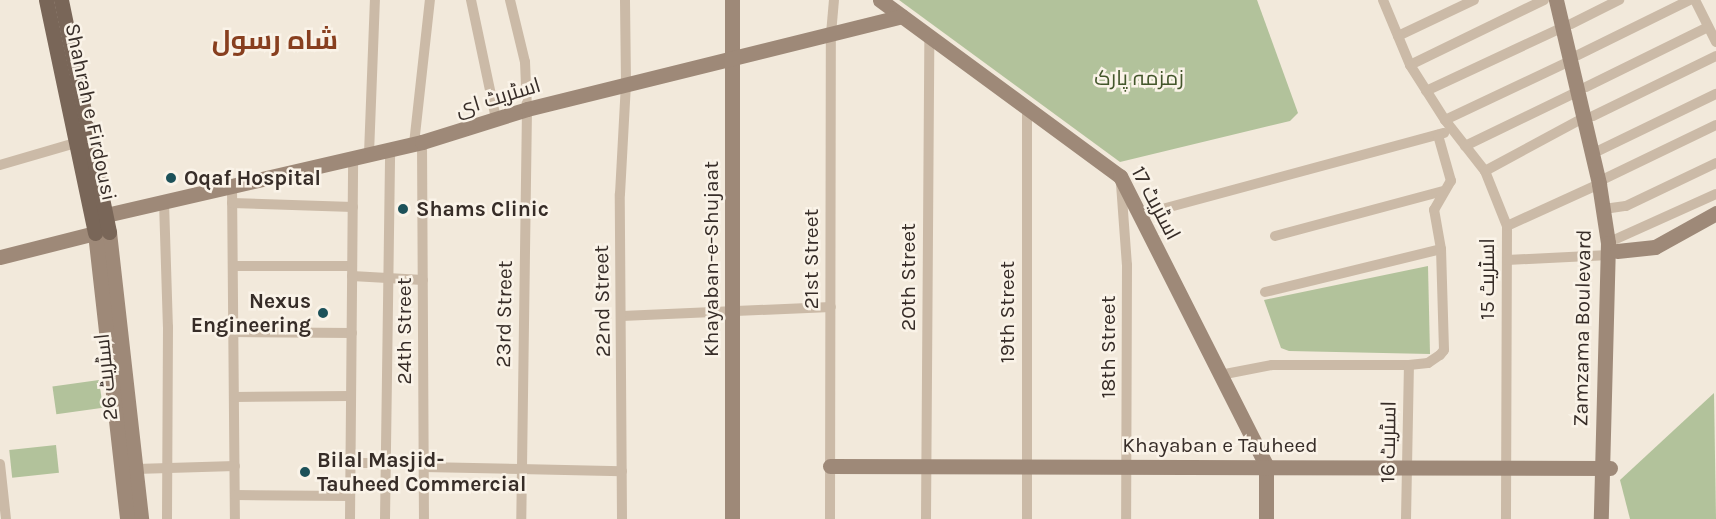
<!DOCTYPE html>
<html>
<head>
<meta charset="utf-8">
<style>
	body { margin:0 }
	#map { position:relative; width:1716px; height:519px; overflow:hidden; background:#f2e9db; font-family:Karla,Cairo,sans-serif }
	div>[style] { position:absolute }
	.green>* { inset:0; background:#b2c29b; transform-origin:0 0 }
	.street>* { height:10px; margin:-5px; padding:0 5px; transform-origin:5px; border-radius:5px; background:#cbbaa7 }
	.secondary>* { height:15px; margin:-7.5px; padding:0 7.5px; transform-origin:7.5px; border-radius:7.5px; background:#9e8978 }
	.primary>* { height:15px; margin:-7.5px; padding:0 7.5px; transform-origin:7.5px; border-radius:7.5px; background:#796658 }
	.dots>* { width:16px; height:16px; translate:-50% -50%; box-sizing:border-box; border:3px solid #faf3e8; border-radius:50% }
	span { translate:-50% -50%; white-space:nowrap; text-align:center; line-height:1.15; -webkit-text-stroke:5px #faf3e8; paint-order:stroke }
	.park-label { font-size:21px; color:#43562b }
	.street-label { font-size:21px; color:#372d28 }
	.poi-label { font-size:21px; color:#372d28; font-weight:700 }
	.left { translate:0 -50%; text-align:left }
	.right { translate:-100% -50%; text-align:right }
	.district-label { font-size:27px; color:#883f1f; font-weight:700 }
</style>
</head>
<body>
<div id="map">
	<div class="green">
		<i style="clip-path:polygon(899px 0,1257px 0,1298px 113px,1290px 121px,1120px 162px)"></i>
		<i style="clip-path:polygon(1428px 266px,1430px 354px,1289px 351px,1281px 348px,1264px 300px)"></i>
		<i style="left:99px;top:380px;width:28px;height:47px;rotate:82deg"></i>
		<i style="clip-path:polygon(1714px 393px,1716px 519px,1630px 519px,1620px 480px)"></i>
		<i style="left:56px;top:445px;width:28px;height:47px;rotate:84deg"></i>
	</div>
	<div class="street">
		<i style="left:471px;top:0;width:122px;rotate:78.1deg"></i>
		<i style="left:510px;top:0;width:64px;rotate:76.4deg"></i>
		<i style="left:525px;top:62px;width:47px;rotate:87.6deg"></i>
		<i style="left:527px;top:109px;width:410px;rotate:90.8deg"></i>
		<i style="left:1383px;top:0;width:70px;rotate:67.4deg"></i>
		<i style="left:1410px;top:65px;width:65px;rotate:57.5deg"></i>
		<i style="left:1445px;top:120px;width:65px;rotate:51.9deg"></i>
		<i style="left:1485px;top:171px;width:59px;rotate:68.2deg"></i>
		<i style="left:1507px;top:226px;width:293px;rotate:90.2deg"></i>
		<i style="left:1695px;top:0;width:47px;rotate:63.4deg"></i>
		<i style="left:1571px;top:24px;width:54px;rotate:-26.6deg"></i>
		<i style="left:1398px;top:36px;width:84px;rotate:-25.3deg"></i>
		<i style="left:1578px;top:55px;width:125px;rotate:-26.2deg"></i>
		<i style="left:1410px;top:65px;width:149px;rotate:-25.9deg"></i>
		<i style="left:1586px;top:87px;width:136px;rotate:-26.2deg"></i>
		<i style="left:1426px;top:91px;width:151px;rotate:-25deg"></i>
		<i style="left:1593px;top:116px;width:137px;rotate:-26deg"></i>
		<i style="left:1445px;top:120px;width:140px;rotate:-25.3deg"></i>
		<i style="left:422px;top:142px;width:377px;rotate:89.7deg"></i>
		<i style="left:414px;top:144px;width:145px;rotate:-83.7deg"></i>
		<i style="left:1465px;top:146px;width:127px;rotate:-25.8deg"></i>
		<i style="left:1600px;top:150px;width:129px;rotate:-25.8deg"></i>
		<i style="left:369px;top:154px;width:154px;rotate:-87.8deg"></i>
		<i style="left:0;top:165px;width:78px;rotate:-16.3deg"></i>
		<i style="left:1485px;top:171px;width:114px;rotate:-28.4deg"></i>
		<i style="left:1606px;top:178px;width:122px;rotate:-25.7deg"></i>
		<i style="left:1121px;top:184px;width:81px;rotate:85.8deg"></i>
		<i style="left:1127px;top:265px;width:254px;rotate:90.2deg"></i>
		<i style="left:232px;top:186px;width:333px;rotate:89.5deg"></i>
		<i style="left:164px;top:202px;width:125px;rotate:88.2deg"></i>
		<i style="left:168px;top:327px;width:192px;rotate:90.3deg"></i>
		<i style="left:232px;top:203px;width:121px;rotate:1.9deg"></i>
		<i style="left:1611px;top:208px;width:15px;rotate:-8deg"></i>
		<i style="left:1626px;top:206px;width:100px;rotate:-25.5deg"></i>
		<i style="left:1140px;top:215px;width:315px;rotate:-15.1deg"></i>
		<i style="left:1507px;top:226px;width:101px;rotate:-24.5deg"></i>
		<i style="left:1275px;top:236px;width:174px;rotate:-15deg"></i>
		<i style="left:1616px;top:239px;width:110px;rotate:-24.2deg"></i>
		<i style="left:1507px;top:260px;width:102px;rotate:-2.8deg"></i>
		<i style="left:233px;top:266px;width:119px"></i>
		<i style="left:352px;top:276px;width:71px;rotate:3.2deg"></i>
		<i style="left:1265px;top:292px;width:181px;rotate:-13.7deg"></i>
		<i style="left:622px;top:316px;width:209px;rotate:-2.5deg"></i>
		<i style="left:233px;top:332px;width:119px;rotate:0.5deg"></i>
		<i style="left:1220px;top:375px;width:53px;rotate:-10.9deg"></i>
		<i style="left:1272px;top:365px;width:137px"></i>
		<i style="left:1409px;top:365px;width:19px;rotate:-6deg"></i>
		<i style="left:1428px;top:363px;width:14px;rotate:-34deg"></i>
		<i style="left:1440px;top:355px;width:6px;rotate:-51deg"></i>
		<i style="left:1444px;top:350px;width:101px;rotate:-91.7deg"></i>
		<i style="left:1441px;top:249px;width:40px;rotate:-100deg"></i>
		<i style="left:1434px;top:210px;width:34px;rotate:-60deg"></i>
		<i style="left:1451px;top:181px;width:48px;rotate:-105.8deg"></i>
		<i style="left:234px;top:397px;width:117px;rotate:-0.5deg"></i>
		<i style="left:351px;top:463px;width:73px"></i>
		<i style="left:0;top:464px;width:55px;rotate:83.8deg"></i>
		<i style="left:424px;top:467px;width:198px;rotate:1.2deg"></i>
		<i style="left:136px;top:469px;width:99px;rotate:-1.7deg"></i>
		<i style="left:235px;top:495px;width:115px;rotate:0.5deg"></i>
		<i style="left:350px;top:519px;width:361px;rotate:-89.5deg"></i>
		<i style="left:385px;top:519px;width:369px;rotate:-89.2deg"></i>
		<i style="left:622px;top:519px;width:325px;rotate:-90.4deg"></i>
		<i style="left:620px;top:194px;width:111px;rotate:-86.9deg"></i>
		<i style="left:626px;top:83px;width:83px;rotate:-90.7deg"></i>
		<i style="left:830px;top:519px;width:485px;rotate:-89.9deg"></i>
		<i style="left:831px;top:34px;width:34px;rotate:-85deg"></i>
		<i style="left:926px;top:519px;width:484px;rotate:-89.6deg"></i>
		<i style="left:1027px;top:519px;width:413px;rotate:-90deg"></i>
		<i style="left:1406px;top:519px;width:154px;rotate:-88.9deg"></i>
	</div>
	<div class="secondary">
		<i style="left:732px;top:0;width:519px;rotate:90deg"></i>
		<i style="left:880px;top:0;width:298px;rotate:36.3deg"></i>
		<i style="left:1120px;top:176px;width:324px;rotate:63.2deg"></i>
		<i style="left:1266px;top:465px;width:54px;rotate:90deg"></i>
		<i style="left:1556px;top:0;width:189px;rotate:76.8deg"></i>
		<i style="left:1599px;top:184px;width:60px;rotate:81.3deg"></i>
		<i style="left:1608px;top:243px;width:276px;rotate:91.5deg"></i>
		<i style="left:106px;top:215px;width:324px;rotate:-13deg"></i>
		<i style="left:422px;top:142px;width:110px;rotate:-17.4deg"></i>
		<i style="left:527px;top:109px;width:386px;rotate:-13.9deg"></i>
		<i style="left:109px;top:232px;width:289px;rotate:83.6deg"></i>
		<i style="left:1617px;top:251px;width:38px;rotate:-6deg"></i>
		<i style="left:1655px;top:247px;width:70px;rotate:-29.1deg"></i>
		<i style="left:0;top:257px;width:98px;rotate:-14.2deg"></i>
		<i style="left:95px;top:233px;width:288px;rotate:83.6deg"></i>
		<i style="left:830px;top:466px;width:780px;rotate:0.15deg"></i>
	</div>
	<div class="primary">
		<i style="left:46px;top:0;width:238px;rotate:78.1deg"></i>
		<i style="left:61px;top:0;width:237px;rotate:78.3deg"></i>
	</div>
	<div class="dots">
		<i style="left:171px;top:178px;background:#1c5159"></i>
		<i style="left:403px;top:209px;background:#1c5159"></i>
		<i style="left:323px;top:313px;background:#1c5159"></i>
		<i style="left:305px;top:472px;background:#1c5159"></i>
	</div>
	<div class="park-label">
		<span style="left:1139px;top:78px">زمزمہ پارک</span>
	</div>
	<div class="street-label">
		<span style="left:498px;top:97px;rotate:-17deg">اسٹریٹ ای</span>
		<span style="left:91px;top:112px;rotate:78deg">Shahrah e Firdousi</span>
		<span style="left:1156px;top:203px;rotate:62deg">اسٹریٹ 17</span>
		<span style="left:711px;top:259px;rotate:-90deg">Khayaban-e-Shujaat</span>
		<span style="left:811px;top:259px;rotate:-90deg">21st Street</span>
		<span style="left:908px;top:277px;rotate:-90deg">20th Street</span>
		<span style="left:1487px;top:279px;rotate:-90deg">اسٹریٹ 15</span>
		<span style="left:602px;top:301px;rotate:-91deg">22nd Street</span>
		<span style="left:1007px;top:312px;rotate:-90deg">19th Street</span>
		<span style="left:504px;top:314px;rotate:-89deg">23rd Street</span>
		<span style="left:1582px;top:328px;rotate:-89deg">Zamzama Boulevard</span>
		<span style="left:404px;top:331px;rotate:-90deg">24th Street</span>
		<span style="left:1108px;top:347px;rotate:-90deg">18th Street</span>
		<span style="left:106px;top:377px;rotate:-96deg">اسٹریٹ 26</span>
		<span style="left:1388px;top:442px;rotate:-89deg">اسٹریٹ 16</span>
		<span style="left:1220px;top:445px">Khayaban e Tauheed</span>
	</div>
	<div class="poi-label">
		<span class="left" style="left:184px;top:178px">Oqaf Hospital</span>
		<span class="left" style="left:416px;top:209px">Shams Clinic</span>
		<span class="right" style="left:311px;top:313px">Nexus<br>Engineering</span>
		<span class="left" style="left:317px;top:472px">Bilal Masjid-<br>Tauheed Commercial</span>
	</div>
	<div class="district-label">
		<span style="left:275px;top:41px">شاہ رسول</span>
	</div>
</div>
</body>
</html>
